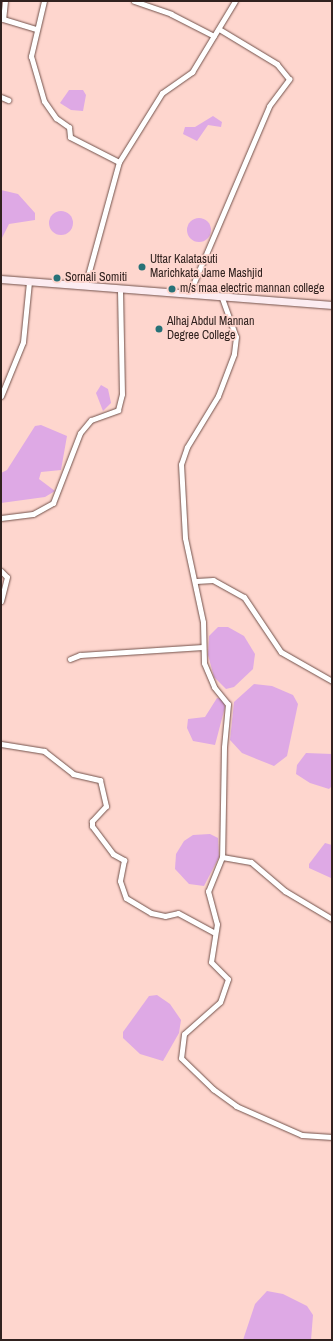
<!DOCTYPE html>
<html>
<head>
<meta charset="utf-8">
<style>
	body { margin:0 }
	#map { position:relative; width:333px; height:1341px; overflow:hidden; background:#fed6ce; font-family:"Archivo Narrow",sans-serif }
	div>[style] { position:absolute }
	.water>* { inset:0; background:#dea9e5 }
	.round { border-radius:50% }
	.roads { filter:drop-shadow(0 0 1px #73524b) drop-shadow(0 0 1px #73524b) }
	.street>* { height:5px; margin:-2.5px; padding:0 2.5px; transform-origin:2.5px; border-radius:2.5px; background:#fff }
	.secondary>* { height:7px; margin:-3.5px; padding:0 3.5px; transform-origin:3.5px; border-radius:3.5px; background:#fcecf1 }
	.dots>* { width:11px; height:11px; translate:-50% -50%; box-sizing:border-box; border:2px solid #fed6ce; border-radius:50% }
	span { translate:-50% -50%; white-space:nowrap; text-align:center; line-height:1.15; -webkit-text-stroke:3.5px #fed6ce; paint-order:stroke }
	.poi-label { font-size:12px; color:#31221f }
	.left { translate:0 -50%; text-align:left }
	.frame { position:absolute; inset:0; border:2px solid #31221f; pointer-events:none }
</style>
</head>
<body>
<div id="map">
	<div class="water">
		<i style="clip-path:polygon(69px 90px,83px 90px,86px 95px,83px 111px,71px 110px,60px 103px)"></i>
		<i style="clip-path:polygon(213px 116px,222px 122px,221px 127px,208px 125px,197px 141px,183px 134px,185px 127px,195px 127px)"></i>
		<i style="clip-path:polygon(1px 190px,18px 194px,35px 213px,35px 220px,9px 224px,1px 240px)"></i>
		<i class="round" style="left:49px;top:211px;width:24px;height:24px"></i>
		<i class="round" style="left:187px;top:218px;width:24px;height:24px"></i>
		<i style="clip-path:polygon(101px 385px,108px 389px,111px 403px,103px 411px,96px 393px)"></i>
		<i style="clip-path:polygon(41px 425px,67px 436px,61px 470px,41px 472px,39px 479px,55px 491px,45px 497px,1px 503px,1px 473px,7px 470px,35px 426px)"></i>
		<i style="clip-path:polygon(218px 627px,228px 627px,244px 636px,255px 654px,253px 669px,234px 687px,226px 689px,214px 677px,208px 655px,209px 636px)"></i>
		<i style="clip-path:polygon(254px 684px,272px 686px,293px 695px,298px 704px,287px 756px,274px 766px,242px 753px,230px 740px,234px 702px)"></i>
		<i style="clip-path:polygon(217px 698px,223px 699px,225px 707px,215px 745px,193px 741px,187px 728px,188px 719px,205px 717px)"></i>
		<i style="clip-path:polygon(306px 753px,332px 754px,332px 786px,329px 789px,310px 783px,296px 774px,297px 765px)"></i>
		<i style="clip-path:polygon(210px 834px,218px 838px,219px 857px,204px 886px,189px 884px,175px 869px,176px 854px,184px 841px,193px 835px)"></i>
		<i style="clip-path:polygon(325px 843px,332px 845px,331px 878px,309px 868px,309px 864px)"></i>
		<i style="clip-path:polygon(157px 995px,170px 1004px,181px 1020px,179px 1033px,163px 1061px,140px 1054px,123px 1038px,123px 1032px,149px 996px)"></i>
		<i style="clip-path:polygon(267px 1291px,283px 1294px,307px 1306px,313px 1315px,311px 1340px,243px 1340px,255px 1304px)"></i>
	</div>
	<div class="roads">
		<div class="street">
			<i style="left:5px;top:1px;width:18px;rotate:96deg"></i>
			<i style="left:3px;top:19px;width:34px;rotate:17deg"></i>
			<i style="left:44px;top:1px;width:57px;rotate:103.3deg"></i>
			<i style="left:31px;top:56px;width:47px;rotate:73.9deg"></i>
			<i style="left:44px;top:101px;width:21px;rotate:55deg"></i>
			<i style="left:56px;top:118px;width:16px;rotate:35deg"></i>
			<i style="left:69px;top:127px;width:10px;rotate:84deg"></i>
			<i style="left:70px;top:137px;width:55px;rotate:27deg"></i>
			<i style="left:134px;top:1px;width:39px;rotate:19deg"></i>
			<i style="left:171px;top:14px;width:48px;rotate:27.1deg"></i>
			<i style="left:1px;top:97px;width:8px;rotate:23deg"></i>
			<i style="left:85px;top:286px;width:129px;rotate:-74.7deg"></i>
			<i style="left:119px;top:162px;width:81px;rotate:-58.1deg"></i>
			<i style="left:162px;top:93px;width:37px;rotate:-35deg"></i>
			<i style="left:192px;top:72px;width:83px;rotate:-58.8deg"></i>
			<i style="left:189px;top:294px;width:204px;rotate:-66.9deg"></i>
			<i style="left:269px;top:106px;width:34px;rotate:-53deg"></i>
			<i style="left:289px;top:79px;width:19px;rotate:-129deg"></i>
			<i style="left:277px;top:64px;width:68px;rotate:-148.9deg"></i>
			<i style="left:222px;top:298px;width:41px;rotate:70.3deg"></i>
			<i style="left:236px;top:337px;width:17px;rotate:97deg"></i>
			<i style="left:234px;top:354px;width:45px;rotate:110.9deg"></i>
			<i style="left:218px;top:396px;width:60px;rotate:121.3deg"></i>
			<i style="left:187px;top:447px;width:18px;rotate:109deg"></i>
			<i style="left:181px;top:464px;width:74px;rotate:86.9deg"></i>
			<i style="left:185px;top:538px;width:86px;rotate:77.9deg"></i>
			<i style="left:203px;top:622px;width:41px;rotate:88.6deg"></i>
			<i style="left:204px;top:663px;width:26px;rotate:67deg"></i>
			<i style="left:214px;top:687px;width:22px;rotate:51deg"></i>
			<i style="left:228px;top:704px;width:43px;rotate:95.3deg"></i>
			<i style="left:224px;top:747px;width:110px;rotate:91deg"></i>
			<i style="left:222px;top:857px;width:37px;rotate:112deg"></i>
			<i style="left:208px;top:891px;width:34px;rotate:75deg"></i>
			<i style="left:217px;top:924px;width:38px;rotate:99deg"></i>
			<i style="left:211px;top:962px;width:24px;rotate:45deg"></i>
			<i style="left:228px;top:979px;width:24px;rotate:109deg"></i>
			<i style="left:220px;top:1002px;width:48px;rotate:138.4deg"></i>
			<i style="left:184px;top:1034px;width:24px;rotate:97deg"></i>
			<i style="left:181px;top:1058px;width:45px;rotate:44.1deg"></i>
			<i style="left:213px;top:1089px;width:29px;rotate:36deg"></i>
			<i style="left:236px;top:1106px;width:72px;rotate:23.7deg"></i>
			<i style="left:302px;top:1135px;width:30px;rotate:4deg"></i>
			<i style="left:1px;top:396px;width:58px;rotate:-67.8deg"></i>
			<i style="left:23px;top:342px;width:60px;rotate:-84.3deg"></i>
			<i style="left:1px;top:518px;width:32px;rotate:-7deg"></i>
			<i style="left:33px;top:514px;width:23px;rotate:-29deg"></i>
			<i style="left:53px;top:503px;width:75px;rotate:-68.9deg"></i>
			<i style="left:80px;top:433px;width:17px;rotate:-50deg"></i>
			<i style="left:91px;top:420px;width:29px;rotate:-20deg"></i>
			<i style="left:118px;top:410px;width:16px;rotate:-76deg"></i>
			<i style="left:122px;top:394px;width:104px;rotate:-91.1deg"></i>
			<i style="left:1px;top:571px;width:8px;rotate:45deg"></i>
			<i style="left:7px;top:577px;width:25px;rotate:104deg"></i>
			<i style="left:196px;top:581px;width:17px;rotate:-3deg"></i>
			<i style="left:213px;top:580px;width:35px;rotate:29deg"></i>
			<i style="left:244px;top:597px;width:66px;rotate:56.1deg"></i>
			<i style="left:281px;top:652px;width:59px;rotate:29.6deg"></i>
			<i style="left:70px;top:659px;width:11px;rotate:-22deg"></i>
			<i style="left:80px;top:655px;width:123px;rotate:-3.7deg"></i>
			<i style="left:1px;top:744px;width:44px;rotate:9.2deg"></i>
			<i style="left:44px;top:751px;width:37px;rotate:38deg"></i>
			<i style="left:73px;top:774px;width:28px;rotate:13deg"></i>
			<i style="left:100px;top:780px;width:27px;rotate:77deg"></i>
			<i style="left:106px;top:806px;width:21px;rotate:133deg"></i>
			<i style="left:92px;top:821px;width:5px;rotate:90deg"></i>
			<i style="left:92px;top:826px;width:35px;rotate:53deg"></i>
			<i style="left:113px;top:854px;width:13px;rotate:29deg"></i>
			<i style="left:124px;top:860px;width:21px;rotate:101deg"></i>
			<i style="left:120px;top:881px;width:18px;rotate:71deg"></i>
			<i style="left:126px;top:898px;width:29px;rotate:31deg"></i>
			<i style="left:151px;top:913px;width:14px;rotate:12deg"></i>
			<i style="left:165px;top:916px;width:13px;rotate:-13deg"></i>
			<i style="left:178px;top:913px;width:42px;rotate:28.4deg"></i>
			<i style="left:222px;top:857px;width:29px;rotate:10deg"></i>
			<i style="left:251px;top:862px;width:45px;rotate:40.5deg"></i>
			<i style="left:285px;top:891px;width:55px;rotate:30.8deg"></i>
		</div>
		<div class="secondary">
			<i style="left:1px;top:279px;width:332px;rotate:4.5deg"></i>
		</div>
	</div>
	<div class="dots">
		<i style="left:142px;top:267px;background:#277177"></i>
		<i style="left:57px;top:278px;background:#277177"></i>
		<i style="left:172px;top:289px;background:#277177"></i>
		<i style="left:159px;top:329px;background:#277177"></i>
	</div>
	<div class="poi-label">
		<span class="left" style="left:150px;top:267px">Uttar Kalatasuti<br>Marichkata Jame Mashjid</span>
		<span class="left" style="left:65px;top:278px">Sornali Somiti</span>
		<span class="left" style="left:180px;top:289px">m/s maa electric mannan college</span>
		<span class="left" style="left:167px;top:329px">Alhaj Abdul Mannan<br>Degree College</span>
	</div>
	<div class="frame"></div>
</div>
</body>
</html>
